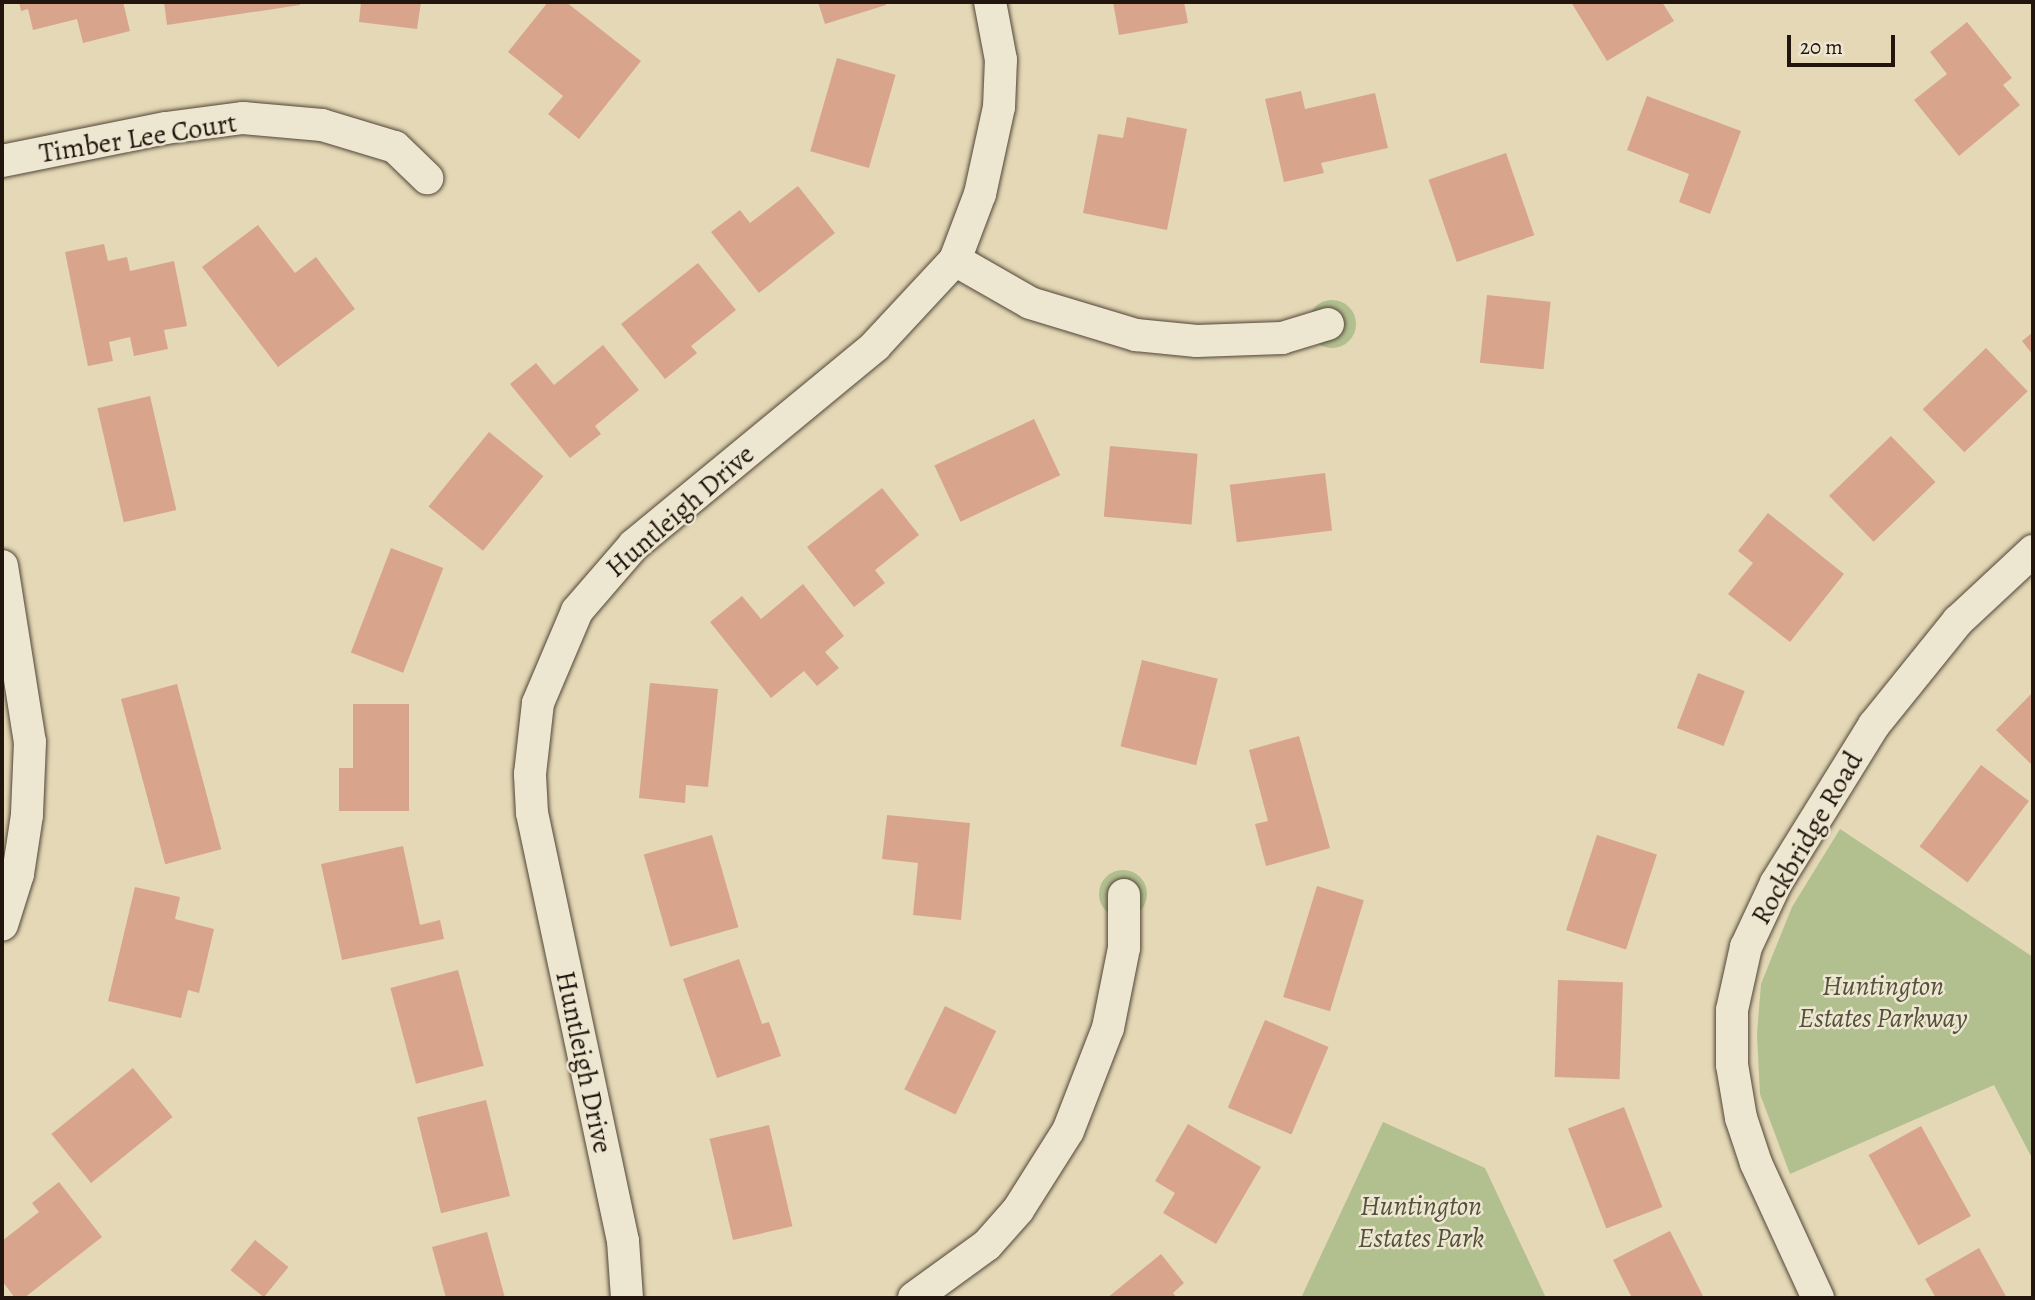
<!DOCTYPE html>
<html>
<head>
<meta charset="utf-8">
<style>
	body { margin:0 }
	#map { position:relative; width:2035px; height:1300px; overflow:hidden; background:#e4d8b6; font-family:Alegreya,serif }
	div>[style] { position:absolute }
	.green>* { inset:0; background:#b2bf8f }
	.round { border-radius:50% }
	.building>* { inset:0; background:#d8a58c; transform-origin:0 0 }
	.roads { filter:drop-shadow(0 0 2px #524638) drop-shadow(0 0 2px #524638) }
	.minor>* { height:32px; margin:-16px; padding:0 16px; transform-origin:16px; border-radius:16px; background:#ede6d0 }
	span { translate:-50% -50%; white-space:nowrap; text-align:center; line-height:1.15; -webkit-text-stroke:5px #ede6d0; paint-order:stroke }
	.street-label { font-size:28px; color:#22150e }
	.park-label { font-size:28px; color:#54503b; font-style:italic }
	.frame { position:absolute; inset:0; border:4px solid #22150e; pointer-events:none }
	.scale { position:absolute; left:1787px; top:35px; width:108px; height:32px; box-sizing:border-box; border:4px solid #22150e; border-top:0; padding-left:9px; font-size:21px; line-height:24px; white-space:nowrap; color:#22150e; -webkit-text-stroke:5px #ede6d0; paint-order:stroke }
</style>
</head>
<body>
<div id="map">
	<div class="green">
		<i class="round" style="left:1308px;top:300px;width:48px;height:48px"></i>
		<i style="clip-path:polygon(1840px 829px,2033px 957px,2033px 1160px,1994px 1085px,1790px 1174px,1760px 1094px,1757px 1034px,1761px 984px,1792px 907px)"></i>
		<i class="round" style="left:1099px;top:870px;width:48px;height:48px"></i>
		<i style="clip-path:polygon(1383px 1122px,1485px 1168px,1546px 1298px,1301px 1298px)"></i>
	</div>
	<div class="building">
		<i style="clip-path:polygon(19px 2px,123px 2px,130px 31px,83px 43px,77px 19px,33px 30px,28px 9px,21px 11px)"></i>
		<i style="clip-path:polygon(164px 2px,299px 2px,300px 5px,167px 25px)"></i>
		<i style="clip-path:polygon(361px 2px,421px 2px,417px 29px,359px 22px)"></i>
		<i style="clip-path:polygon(548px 2px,566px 2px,641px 61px,579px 139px,548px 114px,563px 96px,508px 52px)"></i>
		<i style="clip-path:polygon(818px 2px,885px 2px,886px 5px,825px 24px)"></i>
		<i style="clip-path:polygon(1113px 2px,1184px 2px,1188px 23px,1119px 35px)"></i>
		<i style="clip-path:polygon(1571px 2px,1662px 2px,1674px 21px,1607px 61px)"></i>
		<i style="clip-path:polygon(1967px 22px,2012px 78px,2003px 85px,2020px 105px,1959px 156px,1914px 100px,1947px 74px,1930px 52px)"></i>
		<i style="left:837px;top:58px;width:61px;height:97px;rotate:16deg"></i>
		<i style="clip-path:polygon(1301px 91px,1305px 109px,1375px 93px,1388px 148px,1321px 163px,1324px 173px,1284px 182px,1265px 99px)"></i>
		<i style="clip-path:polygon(1647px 96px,1741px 131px,1710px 214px,1679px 202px,1689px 174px,1627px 150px)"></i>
		<i style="clip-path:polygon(1127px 117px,1187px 129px,1167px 230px,1083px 213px,1098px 134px,1123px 138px)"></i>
		<i style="left:1506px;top:153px;width:87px;height:82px;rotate:71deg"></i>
		<i style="clip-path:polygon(798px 186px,835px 233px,759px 293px,711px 232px,740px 210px,750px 223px)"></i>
		<i style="clip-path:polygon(258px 225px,295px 273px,316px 257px,355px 309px,278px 367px,202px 267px)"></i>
		<i style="clip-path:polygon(104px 244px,108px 261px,127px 257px,130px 271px,174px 261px,187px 326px,164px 330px,168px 349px,134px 356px,130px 337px,109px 342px,113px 361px,88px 366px,65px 252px)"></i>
		<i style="clip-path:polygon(698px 263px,736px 310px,691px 346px,697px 353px,665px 379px,621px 324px)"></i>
		<i style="left:1487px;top:295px;width:64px;height:68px;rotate:6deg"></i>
		<i style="clip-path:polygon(2033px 332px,2033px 355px,2022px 341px)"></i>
		<i style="clip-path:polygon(603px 345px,639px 390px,595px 426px,601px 434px,570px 458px,510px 384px,536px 363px,554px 385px)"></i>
		<i style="left:1986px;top:348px;width:60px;height:88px;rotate:46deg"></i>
		<i style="left:150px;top:396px;width:117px;height:54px;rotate:77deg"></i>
		<i style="left:1034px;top:419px;width:62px;height:110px;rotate:65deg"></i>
		<i style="left:489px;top:432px;width:70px;height:96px;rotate:39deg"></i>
		<i style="left:1891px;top:436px;width:64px;height:86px;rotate:46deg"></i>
		<i style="left:1110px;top:446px;width:88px;height:71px;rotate:5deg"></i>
		<i style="left:1325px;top:473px;width:58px;height:96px;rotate:83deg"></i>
		<i style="clip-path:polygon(882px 488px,919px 535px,875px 570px,885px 583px,854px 607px,807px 547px)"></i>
		<i style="clip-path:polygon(1768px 513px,1844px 574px,1790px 642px,1728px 594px,1753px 563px,1738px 551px)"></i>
		<i style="left:391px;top:548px;width:56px;height:112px;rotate:21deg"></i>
		<i style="clip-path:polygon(803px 584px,844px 636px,825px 652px,839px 668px,817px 686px,804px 671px,771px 698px,710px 622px,742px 596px,761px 619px)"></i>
		<i style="left:1142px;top:660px;width:78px;height:89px;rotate:14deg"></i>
		<i style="left:1698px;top:673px;width:50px;height:59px;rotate:21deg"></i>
		<i style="clip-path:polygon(650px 683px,718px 689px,708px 787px,686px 785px,685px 803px,639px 798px)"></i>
		<i style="left:177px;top:684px;width:171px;height:58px;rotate:75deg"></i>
		<i style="clip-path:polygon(2033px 692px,2033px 766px,1996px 730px)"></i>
		<i style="clip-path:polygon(353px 704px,409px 704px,409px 811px,339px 811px,339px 768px,353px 768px)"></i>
		<i style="clip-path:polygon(1299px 736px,1330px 848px,1266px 866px,1255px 824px,1268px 821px,1249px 750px)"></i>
		<i style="left:1981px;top:765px;width:60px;height:102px;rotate:37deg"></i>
		<i style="clip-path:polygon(887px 815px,970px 823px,961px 920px,913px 915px,918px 863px,882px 859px)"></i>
		<i style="left:712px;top:835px;width:96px;height:71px;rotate:74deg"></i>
		<i style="left:1597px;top:835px;width:63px;height:100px;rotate:18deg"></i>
		<i style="clip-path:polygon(403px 846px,420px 925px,440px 920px,444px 939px,342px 960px,321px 864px)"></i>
		<i style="left:1317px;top:886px;width:49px;height:116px;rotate:17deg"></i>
		<i style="clip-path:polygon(135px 887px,180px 897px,175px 919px,214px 929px,199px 993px,188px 990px,181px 1018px,108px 1001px)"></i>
		<i style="clip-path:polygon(739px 959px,762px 1024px,769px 1022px,781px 1056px,717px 1078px,683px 979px)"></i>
		<i style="left:458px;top:970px;width:99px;height:70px;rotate:75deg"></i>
		<i style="left:1558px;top:980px;width:65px;height:97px;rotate:2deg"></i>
		<i style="left:945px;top:1006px;width:57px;height:93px;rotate:26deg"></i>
		<i style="left:1265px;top:1020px;width:69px;height:95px;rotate:23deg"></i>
		<i style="left:133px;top:1068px;width:63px;height:105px;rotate:51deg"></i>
		<i style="left:486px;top:1100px;width:99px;height:71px;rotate:76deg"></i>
		<i style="left:1624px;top:1107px;width:107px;height:60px;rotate:69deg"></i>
		<i style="clip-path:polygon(1188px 1124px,1261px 1167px,1216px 1244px,1163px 1213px,1175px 1193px,1155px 1181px)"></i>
		<i style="left:769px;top:1125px;width:104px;height:61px;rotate:77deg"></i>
		<i style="left:1921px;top:1126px;width:103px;height:60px;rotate:61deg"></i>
		<i style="clip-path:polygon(59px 1182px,102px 1237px,24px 1298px,15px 1298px,2px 1281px,2px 1241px,39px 1212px,32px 1203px)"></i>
		<i style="clip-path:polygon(1670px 1231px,1704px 1298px,1632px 1298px,1613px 1260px)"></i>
		<i style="clip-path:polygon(487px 1232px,505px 1298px,446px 1298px,432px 1247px)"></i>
		<i style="left:255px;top:1240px;width:43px;height:39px;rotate:39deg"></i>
		<i style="clip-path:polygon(1979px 1248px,2007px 1298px,1936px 1298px,1925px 1279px)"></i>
		<i style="clip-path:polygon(1161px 1254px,1184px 1283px,1173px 1293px,1177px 1298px,1107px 1298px)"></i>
	</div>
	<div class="roads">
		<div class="minor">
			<i style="left:2px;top:161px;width:167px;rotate:-11.4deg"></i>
			<i style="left:166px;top:128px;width:78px;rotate:-7.4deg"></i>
			<i style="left:243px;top:118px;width:79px;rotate:5.1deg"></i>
			<i style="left:322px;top:125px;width:76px;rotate:16.8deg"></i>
			<i style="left:395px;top:147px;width:45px;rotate:44.1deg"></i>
			<i style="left:955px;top:260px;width:86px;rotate:29.8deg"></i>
			<i style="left:1030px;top:303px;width:111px;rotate:16.8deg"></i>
			<i style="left:1136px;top:335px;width:61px;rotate:5.6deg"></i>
			<i style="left:1197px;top:341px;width:85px;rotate:-2deg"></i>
			<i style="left:1282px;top:338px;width:48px;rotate:-16.9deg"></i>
			<i style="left:2px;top:566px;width:178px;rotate:81deg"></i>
			<i style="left:30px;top:742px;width:73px;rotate:92.4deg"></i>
			<i style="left:27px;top:815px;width:60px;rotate:98.7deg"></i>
			<i style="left:18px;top:874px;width:53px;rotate:107.4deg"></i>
			<i style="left:627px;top:1298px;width:57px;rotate:-94deg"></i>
			<i style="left:623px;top:1241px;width:438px;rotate:-102deg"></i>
			<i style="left:532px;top:813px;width:39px;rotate:-93deg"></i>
			<i style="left:530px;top:774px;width:71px;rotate:-83.6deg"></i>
			<i style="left:538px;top:703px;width:100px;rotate:-67deg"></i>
			<i style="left:577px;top:611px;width:87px;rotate:-49.2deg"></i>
			<i style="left:634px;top:545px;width:313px;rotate:-39.5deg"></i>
			<i style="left:875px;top:346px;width:117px;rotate:-47.1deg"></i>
			<i style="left:955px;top:260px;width:71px;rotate:-69.3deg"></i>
			<i style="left:980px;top:194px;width:89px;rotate:-77.7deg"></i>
			<i style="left:999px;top:107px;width:47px;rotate:-87.6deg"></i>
			<i style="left:1001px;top:60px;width:59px;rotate:-100.7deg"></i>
			<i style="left:914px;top:1298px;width:90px;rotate:-36deg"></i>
			<i style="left:987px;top:1245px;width:47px;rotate:-48.5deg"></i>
			<i style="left:1018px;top:1210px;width:93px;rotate:-57.7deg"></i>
			<i style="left:1068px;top:1131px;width:110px;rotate:-68.8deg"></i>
			<i style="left:1108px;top:1028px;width:82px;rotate:-78.7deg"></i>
			<i style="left:1124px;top:948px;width:53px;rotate:-90deg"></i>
			<i style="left:1818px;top:1298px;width:149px;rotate:-114.7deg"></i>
			<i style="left:1756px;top:1163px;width:47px;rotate:-108.4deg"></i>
			<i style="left:1741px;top:1118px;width:54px;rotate:-99.6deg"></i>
			<i style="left:1732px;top:1065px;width:55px;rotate:-90deg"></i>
			<i style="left:1732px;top:1010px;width:65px;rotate:-77.5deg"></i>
			<i style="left:1746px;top:947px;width:71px;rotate:-64.9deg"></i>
			<i style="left:1776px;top:883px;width:186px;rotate:-58.2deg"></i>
			<i style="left:1874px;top:725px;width:134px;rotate:-51.1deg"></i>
			<i style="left:1958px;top:621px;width:103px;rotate:-43deg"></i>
		</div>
	</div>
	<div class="street-label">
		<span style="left:138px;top:138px;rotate:-9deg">Timber Lee Court</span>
		<span style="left:680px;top:511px;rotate:-41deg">Huntleigh Drive</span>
		<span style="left:1807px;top:838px;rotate:-60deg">Rockbridge Road</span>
		<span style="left:584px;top:1062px;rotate:78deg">Huntleigh Drive</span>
	</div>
	<div class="park-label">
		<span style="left:1883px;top:1002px">Huntington<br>Estates Parkway</span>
		<span style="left:1421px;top:1222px">Huntington<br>Estates Park</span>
	</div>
	<div class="frame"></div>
	<div class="scale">20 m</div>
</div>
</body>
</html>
